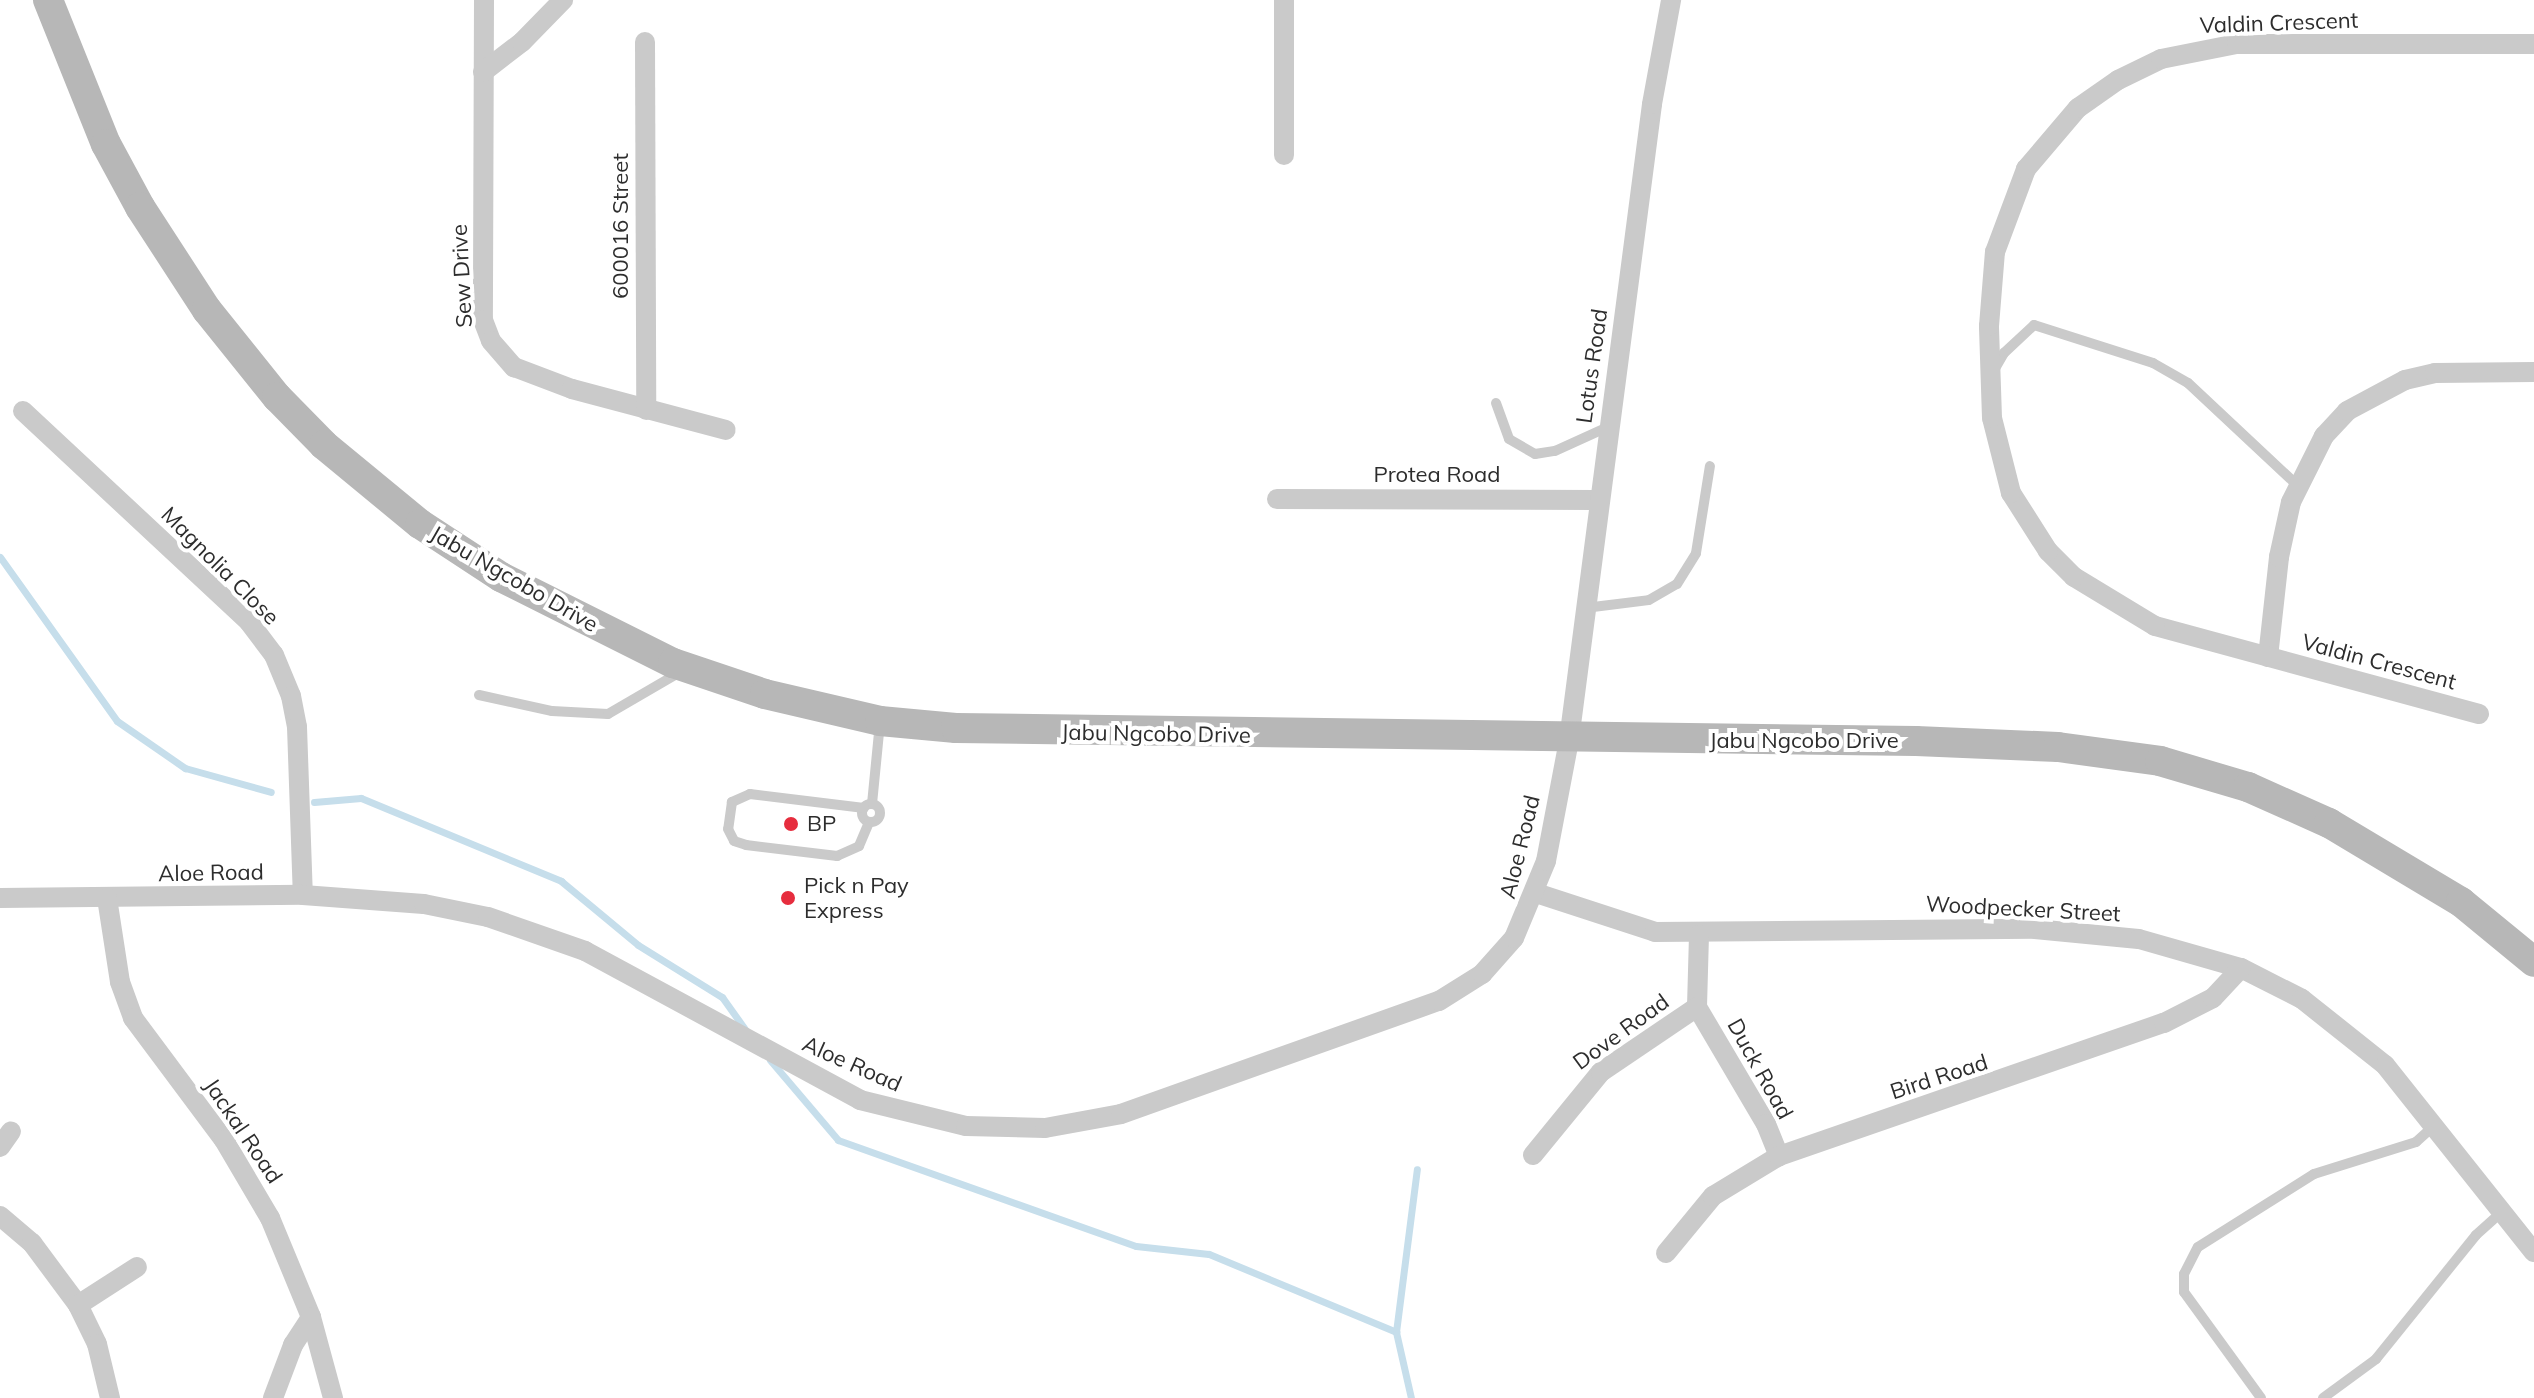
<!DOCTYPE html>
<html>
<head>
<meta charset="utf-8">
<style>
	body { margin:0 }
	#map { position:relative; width:2534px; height:1398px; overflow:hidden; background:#fff; font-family:Mulish,sans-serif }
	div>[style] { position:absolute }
	.stream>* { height:7px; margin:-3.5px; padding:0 3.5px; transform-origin:3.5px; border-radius:3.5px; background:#c6deeb }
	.lane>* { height:10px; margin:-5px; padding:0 5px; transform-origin:5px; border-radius:5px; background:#cacaca }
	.lane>.ring { margin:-5px; padding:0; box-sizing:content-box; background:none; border:10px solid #cacaca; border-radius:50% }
	.street>* { height:20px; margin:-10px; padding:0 10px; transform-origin:10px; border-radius:10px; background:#cacaca }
	.secondary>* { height:30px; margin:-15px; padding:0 15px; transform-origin:15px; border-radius:15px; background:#b7b7b7 }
	.dots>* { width:22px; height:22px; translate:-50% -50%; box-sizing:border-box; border:4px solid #fff; border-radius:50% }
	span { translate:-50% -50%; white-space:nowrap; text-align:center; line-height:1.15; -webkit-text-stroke:8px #fff; paint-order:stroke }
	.street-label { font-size:22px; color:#2d2d2d }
	.poi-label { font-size:22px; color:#2d2d2d }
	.left { translate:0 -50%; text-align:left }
</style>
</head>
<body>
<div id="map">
	<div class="stream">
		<i style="left:0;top:557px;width:201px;rotate:54.5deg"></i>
		<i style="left:117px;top:721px;width:83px;rotate:34.7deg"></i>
		<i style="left:185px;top:768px;width:89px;rotate:15.6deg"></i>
		<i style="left:314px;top:802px;width:47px;rotate:-4.9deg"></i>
		<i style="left:361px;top:798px;width:217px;rotate:22.5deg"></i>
		<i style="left:561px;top:881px;width:100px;rotate:39.7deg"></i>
		<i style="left:638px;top:945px;width:99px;rotate:31.8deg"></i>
		<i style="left:722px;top:997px;width:43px;rotate:54.5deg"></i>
		<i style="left:770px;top:1060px;width:105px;rotate:49.6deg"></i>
		<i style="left:838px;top:1140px;width:316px;rotate:19.6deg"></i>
		<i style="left:1136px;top:1246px;width:73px;rotate:6.3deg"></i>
		<i style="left:1209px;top:1254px;width:203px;rotate:22.6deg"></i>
		<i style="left:1411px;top:1398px;width:68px;rotate:-102.8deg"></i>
		<i style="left:1396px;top:1332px;width:164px;rotate:-82.7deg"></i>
	</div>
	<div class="lane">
		<i style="left:1993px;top:372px;width:22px;rotate:-60deg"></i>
		<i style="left:2004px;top:353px;width:41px;rotate:-43deg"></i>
		<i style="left:2034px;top:325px;width:125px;rotate:17.7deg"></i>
		<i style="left:2153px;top:363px;width:40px;rotate:29.7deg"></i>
		<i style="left:2188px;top:383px;width:151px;rotate:43.1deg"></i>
		<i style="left:1496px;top:403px;width:38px;rotate:70deg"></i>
		<i style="left:1509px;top:439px;width:30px;rotate:30deg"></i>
		<i style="left:1535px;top:454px;width:20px;rotate:-9deg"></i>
		<i style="left:1555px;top:451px;width:58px;rotate:-24.4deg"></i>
		<i style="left:1585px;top:608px;width:64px;rotate:-7.1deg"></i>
		<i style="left:1649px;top:600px;width:32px;rotate:-30deg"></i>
		<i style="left:1677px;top:584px;width:36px;rotate:-58deg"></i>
		<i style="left:1696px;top:553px;width:88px;rotate:-80.9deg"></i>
		<i style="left:479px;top:695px;width:75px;rotate:12.4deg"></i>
		<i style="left:552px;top:711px;width:56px;rotate:3.1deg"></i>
		<i style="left:608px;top:714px;width:86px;rotate:-30.2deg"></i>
		<i style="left:872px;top:804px;width:81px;rotate:-84.4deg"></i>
		<i class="ring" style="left:862px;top:804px;width:8px;height:8px"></i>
		<i style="left:864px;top:808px;width:115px;rotate:-173deg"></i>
		<i style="left:750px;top:794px;width:20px;rotate:156deg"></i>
		<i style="left:732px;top:802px;width:27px;rotate:98deg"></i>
		<i style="left:728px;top:829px;width:13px;rotate:63deg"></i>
		<i style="left:734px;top:841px;width:13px;rotate:18deg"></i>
		<i style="left:746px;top:845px;width:92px;rotate:6.9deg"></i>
		<i style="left:837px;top:856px;width:24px;rotate:-24deg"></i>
		<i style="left:859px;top:846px;width:26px;rotate:-67deg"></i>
		<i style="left:2261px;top:1398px;width:131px;rotate:-126deg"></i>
		<i style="left:2184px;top:1292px;width:18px;rotate:-90deg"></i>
		<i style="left:2184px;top:1274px;width:30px;rotate:-63deg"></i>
		<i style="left:2198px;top:1247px;width:137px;rotate:-32.2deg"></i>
		<i style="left:2314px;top:1174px;width:107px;rotate:-17.4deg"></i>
		<i style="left:2416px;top:1142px;width:25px;rotate:-42deg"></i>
		<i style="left:2323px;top:1398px;width:66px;rotate:-36.3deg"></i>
		<i style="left:2376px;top:1359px;width:159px;rotate:-51.1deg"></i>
		<i style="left:2476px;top:1235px;width:36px;rotate:-42deg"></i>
	</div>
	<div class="street">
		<i style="left:484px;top:0;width:320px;rotate:90.2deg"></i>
		<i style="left:483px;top:320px;width:22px;rotate:69deg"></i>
		<i style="left:491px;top:341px;width:35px;rotate:49deg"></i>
		<i style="left:514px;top:367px;width:62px;rotate:20.8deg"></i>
		<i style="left:572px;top:389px;width:159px;rotate:14.9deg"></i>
		<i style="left:645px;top:42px;width:368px;rotate:89.8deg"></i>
		<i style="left:483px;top:72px;width:49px;rotate:-37.6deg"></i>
		<i style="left:522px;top:42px;width:59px;rotate:-45.7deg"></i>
		<i style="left:1284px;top:155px;width:155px;rotate:-90deg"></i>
		<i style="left:23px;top:411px;width:309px;rotate:43deg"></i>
		<i style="left:249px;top:622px;width:41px;rotate:52.9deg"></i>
		<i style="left:274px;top:655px;width:44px;rotate:67.5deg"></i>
		<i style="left:291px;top:696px;width:32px;rotate:79deg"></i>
		<i style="left:297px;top:727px;width:168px;rotate:88deg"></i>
		<i style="left:1277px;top:499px;width:320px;rotate:0.2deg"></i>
		<i style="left:2268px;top:657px;width:101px;rotate:-83.7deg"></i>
		<i style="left:2279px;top:557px;width:56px;rotate:-77.7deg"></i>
		<i style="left:2291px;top:502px;width:74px;rotate:-63.4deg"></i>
		<i style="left:2324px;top:436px;width:34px;rotate:-47deg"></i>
		<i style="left:2347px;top:411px;width:66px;rotate:-28.1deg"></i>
		<i style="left:2405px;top:380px;width:31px;rotate:-13deg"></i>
		<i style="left:2435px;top:373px;width:99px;rotate:-0.6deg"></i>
		<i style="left:2479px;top:714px;width:336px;rotate:-164.8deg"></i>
		<i style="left:2155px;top:626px;width:95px;rotate:-148.8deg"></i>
		<i style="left:2074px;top:577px;width:37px;rotate:-135deg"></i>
		<i style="left:2048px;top:551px;width:69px;rotate:-122.5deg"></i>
		<i style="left:2011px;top:493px;width:77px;rotate:-104.2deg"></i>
		<i style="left:1992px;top:418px;width:92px;rotate:-91.9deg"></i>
		<i style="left:1989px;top:326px;width:74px;rotate:-85.4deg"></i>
		<i style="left:1995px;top:252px;width:89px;rotate:-69.5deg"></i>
		<i style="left:2026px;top:169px;width:80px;rotate:-49.6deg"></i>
		<i style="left:2078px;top:108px;width:49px;rotate:-35deg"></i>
		<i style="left:2118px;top:80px;width:48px;rotate:-26deg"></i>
		<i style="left:2161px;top:59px;width:77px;rotate:-11.2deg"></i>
		<i style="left:2237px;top:44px;width:297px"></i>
		<i style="left:1536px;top:893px;width:125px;rotate:18.1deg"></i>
		<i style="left:1655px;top:932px;width:380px;rotate:-0.5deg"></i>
		<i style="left:2035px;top:929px;width:104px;rotate:5.5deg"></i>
		<i style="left:2139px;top:939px;width:106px;rotate:15.9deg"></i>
		<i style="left:2241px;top:968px;width:68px;rotate:26.9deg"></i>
		<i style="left:2302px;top:999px;width:106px;rotate:38.5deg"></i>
		<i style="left:2385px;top:1065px;width:239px;rotate:51.5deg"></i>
		<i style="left:0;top:898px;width:303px;rotate:-0.6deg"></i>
		<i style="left:303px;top:895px;width:121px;rotate:4.3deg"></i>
		<i style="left:424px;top:904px;width:65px;rotate:11.5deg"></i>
		<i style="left:488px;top:917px;width:103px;rotate:19.3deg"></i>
		<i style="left:585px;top:951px;width:313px;rotate:28.4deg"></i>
		<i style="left:860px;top:1100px;width:109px;rotate:13.8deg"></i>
		<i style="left:966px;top:1126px;width:79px;rotate:1.5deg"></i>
		<i style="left:1045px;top:1128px;width:77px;rotate:-10.4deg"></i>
		<i style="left:1121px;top:1114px;width:337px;rotate:-19.6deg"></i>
		<i style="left:1439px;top:1001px;width:51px;rotate:-32.1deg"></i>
		<i style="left:1482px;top:974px;width:48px;rotate:-48.4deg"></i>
		<i style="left:1514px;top:938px;width:83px;rotate:-67.4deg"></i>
		<i style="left:1546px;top:861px;width:123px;rotate:-79.2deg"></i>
		<i style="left:1569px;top:740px;width:641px;rotate:-82.56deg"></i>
		<i style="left:1652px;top:104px;width:106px;rotate:-79.6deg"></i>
		<i style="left:107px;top:898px;width:85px;rotate:81.2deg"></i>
		<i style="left:120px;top:982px;width:38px;rotate:70deg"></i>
		<i style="left:133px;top:1018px;width:152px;rotate:53.3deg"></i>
		<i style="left:224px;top:1140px;width:91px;rotate:59.5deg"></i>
		<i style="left:270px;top:1218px;width:107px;rotate:67.5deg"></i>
		<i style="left:311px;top:1317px;width:84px;rotate:74.8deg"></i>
		<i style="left:1699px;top:935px;width:72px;rotate:91.6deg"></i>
		<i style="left:1697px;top:1007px;width:136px;rotate:59.5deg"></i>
		<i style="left:1766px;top:1124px;width:35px;rotate:68deg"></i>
		<i style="left:0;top:1147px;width:19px;rotate:-55deg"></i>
		<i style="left:1533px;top:1155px;width:107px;rotate:-50.7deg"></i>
		<i style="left:1601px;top:1072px;width:116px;rotate:-34.1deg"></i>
		<i style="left:0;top:1216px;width:42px;rotate:40.2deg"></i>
		<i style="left:32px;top:1243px;width:77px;rotate:53.4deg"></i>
		<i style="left:78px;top:1305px;width:43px;rotate:64deg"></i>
		<i style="left:97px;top:1344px;width:56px;rotate:76.5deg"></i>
		<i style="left:1666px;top:1253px;width:74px;rotate:-50.5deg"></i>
		<i style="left:1713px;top:1196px;width:77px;rotate:-31.2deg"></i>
		<i style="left:1779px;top:1156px;width:407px;rotate:-19.1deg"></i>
		<i style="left:2164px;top:1023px;width:55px;rotate:-27deg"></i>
		<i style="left:2213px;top:998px;width:41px;rotate:-47deg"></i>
		<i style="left:78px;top:1305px;width:70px;rotate:-32.8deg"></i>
		<i style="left:273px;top:1398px;width:57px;rotate:-69.3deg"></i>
		<i style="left:293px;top:1345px;width:33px;rotate:-57deg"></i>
	</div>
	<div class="secondary">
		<i style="left:48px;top:0;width:155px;rotate:68.1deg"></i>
		<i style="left:106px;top:144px;width:72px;rotate:61.6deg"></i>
		<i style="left:140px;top:207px;width:123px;rotate:57deg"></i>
		<i style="left:207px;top:310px;width:112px;rotate:51.2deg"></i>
		<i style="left:277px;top:397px;width:67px;rotate:45.6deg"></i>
		<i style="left:324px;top:445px;width:124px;rotate:39.5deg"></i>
		<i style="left:420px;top:524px;width:97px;rotate:33.2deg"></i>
		<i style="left:501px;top:577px;width:192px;rotate:26.6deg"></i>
		<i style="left:673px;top:663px;width:97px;rotate:18.6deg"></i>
		<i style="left:765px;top:694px;width:118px;rotate:13.2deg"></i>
		<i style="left:880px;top:721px;width:76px;rotate:5.3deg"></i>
		<i style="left:956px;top:728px;width:960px;rotate:0.78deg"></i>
		<i style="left:1916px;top:741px;width:142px;rotate:2.4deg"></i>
		<i style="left:2058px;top:747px;width:103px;rotate:7.8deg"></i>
		<i style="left:2160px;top:761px;width:92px;rotate:16.5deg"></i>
		<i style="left:2248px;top:787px;width:89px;rotate:24deg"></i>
		<i style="left:2329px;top:823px;width:154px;rotate:30.9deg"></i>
		<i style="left:2461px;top:902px;width:94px;rotate:39.4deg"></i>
	</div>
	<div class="dots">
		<i style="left:791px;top:824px;background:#e62d3e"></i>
		<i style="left:788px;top:898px;background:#e62d3e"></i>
	</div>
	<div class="street-label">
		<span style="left:2279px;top:23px;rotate:-2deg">Valdin Crescent</span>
		<span style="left:621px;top:226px;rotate:-90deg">600016 Street</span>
		<span style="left:462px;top:276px;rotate:-93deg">Sew Drive</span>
		<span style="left:1592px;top:366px;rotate:-82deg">Lotus Road</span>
		<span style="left:1437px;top:475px">Protea Road</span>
		<span style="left:220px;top:566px;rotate:45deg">Magnolia Close</span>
		<span style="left:514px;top:579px;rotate:30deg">Jabu Ngcobo Drive</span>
		<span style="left:2379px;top:662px;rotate:15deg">Valdin Crescent</span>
		<span style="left:1156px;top:734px;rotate:1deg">Jabu Ngcobo Drive</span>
		<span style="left:1804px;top:741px">Jabu Ngcobo Drive</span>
		<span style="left:1520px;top:847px;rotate:-76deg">Aloe Road</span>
		<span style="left:211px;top:873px;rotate:-1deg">Aloe Road</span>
		<span style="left:2023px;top:909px;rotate:3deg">Woodpecker Street</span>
		<span style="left:1621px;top:1032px;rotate:-36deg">Dove Road</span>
		<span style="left:852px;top:1064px;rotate:24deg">Aloe Road</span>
		<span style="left:1760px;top:1069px;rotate:61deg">Duck Road</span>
		<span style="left:1939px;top:1077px;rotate:-18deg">Bird Road</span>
		<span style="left:243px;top:1131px;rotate:56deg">Jackal Road</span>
	</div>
	<div class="poi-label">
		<span class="left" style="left:807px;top:824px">BP</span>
		<span class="left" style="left:804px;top:898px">Pick n Pay<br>Express</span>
	</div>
</div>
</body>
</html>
